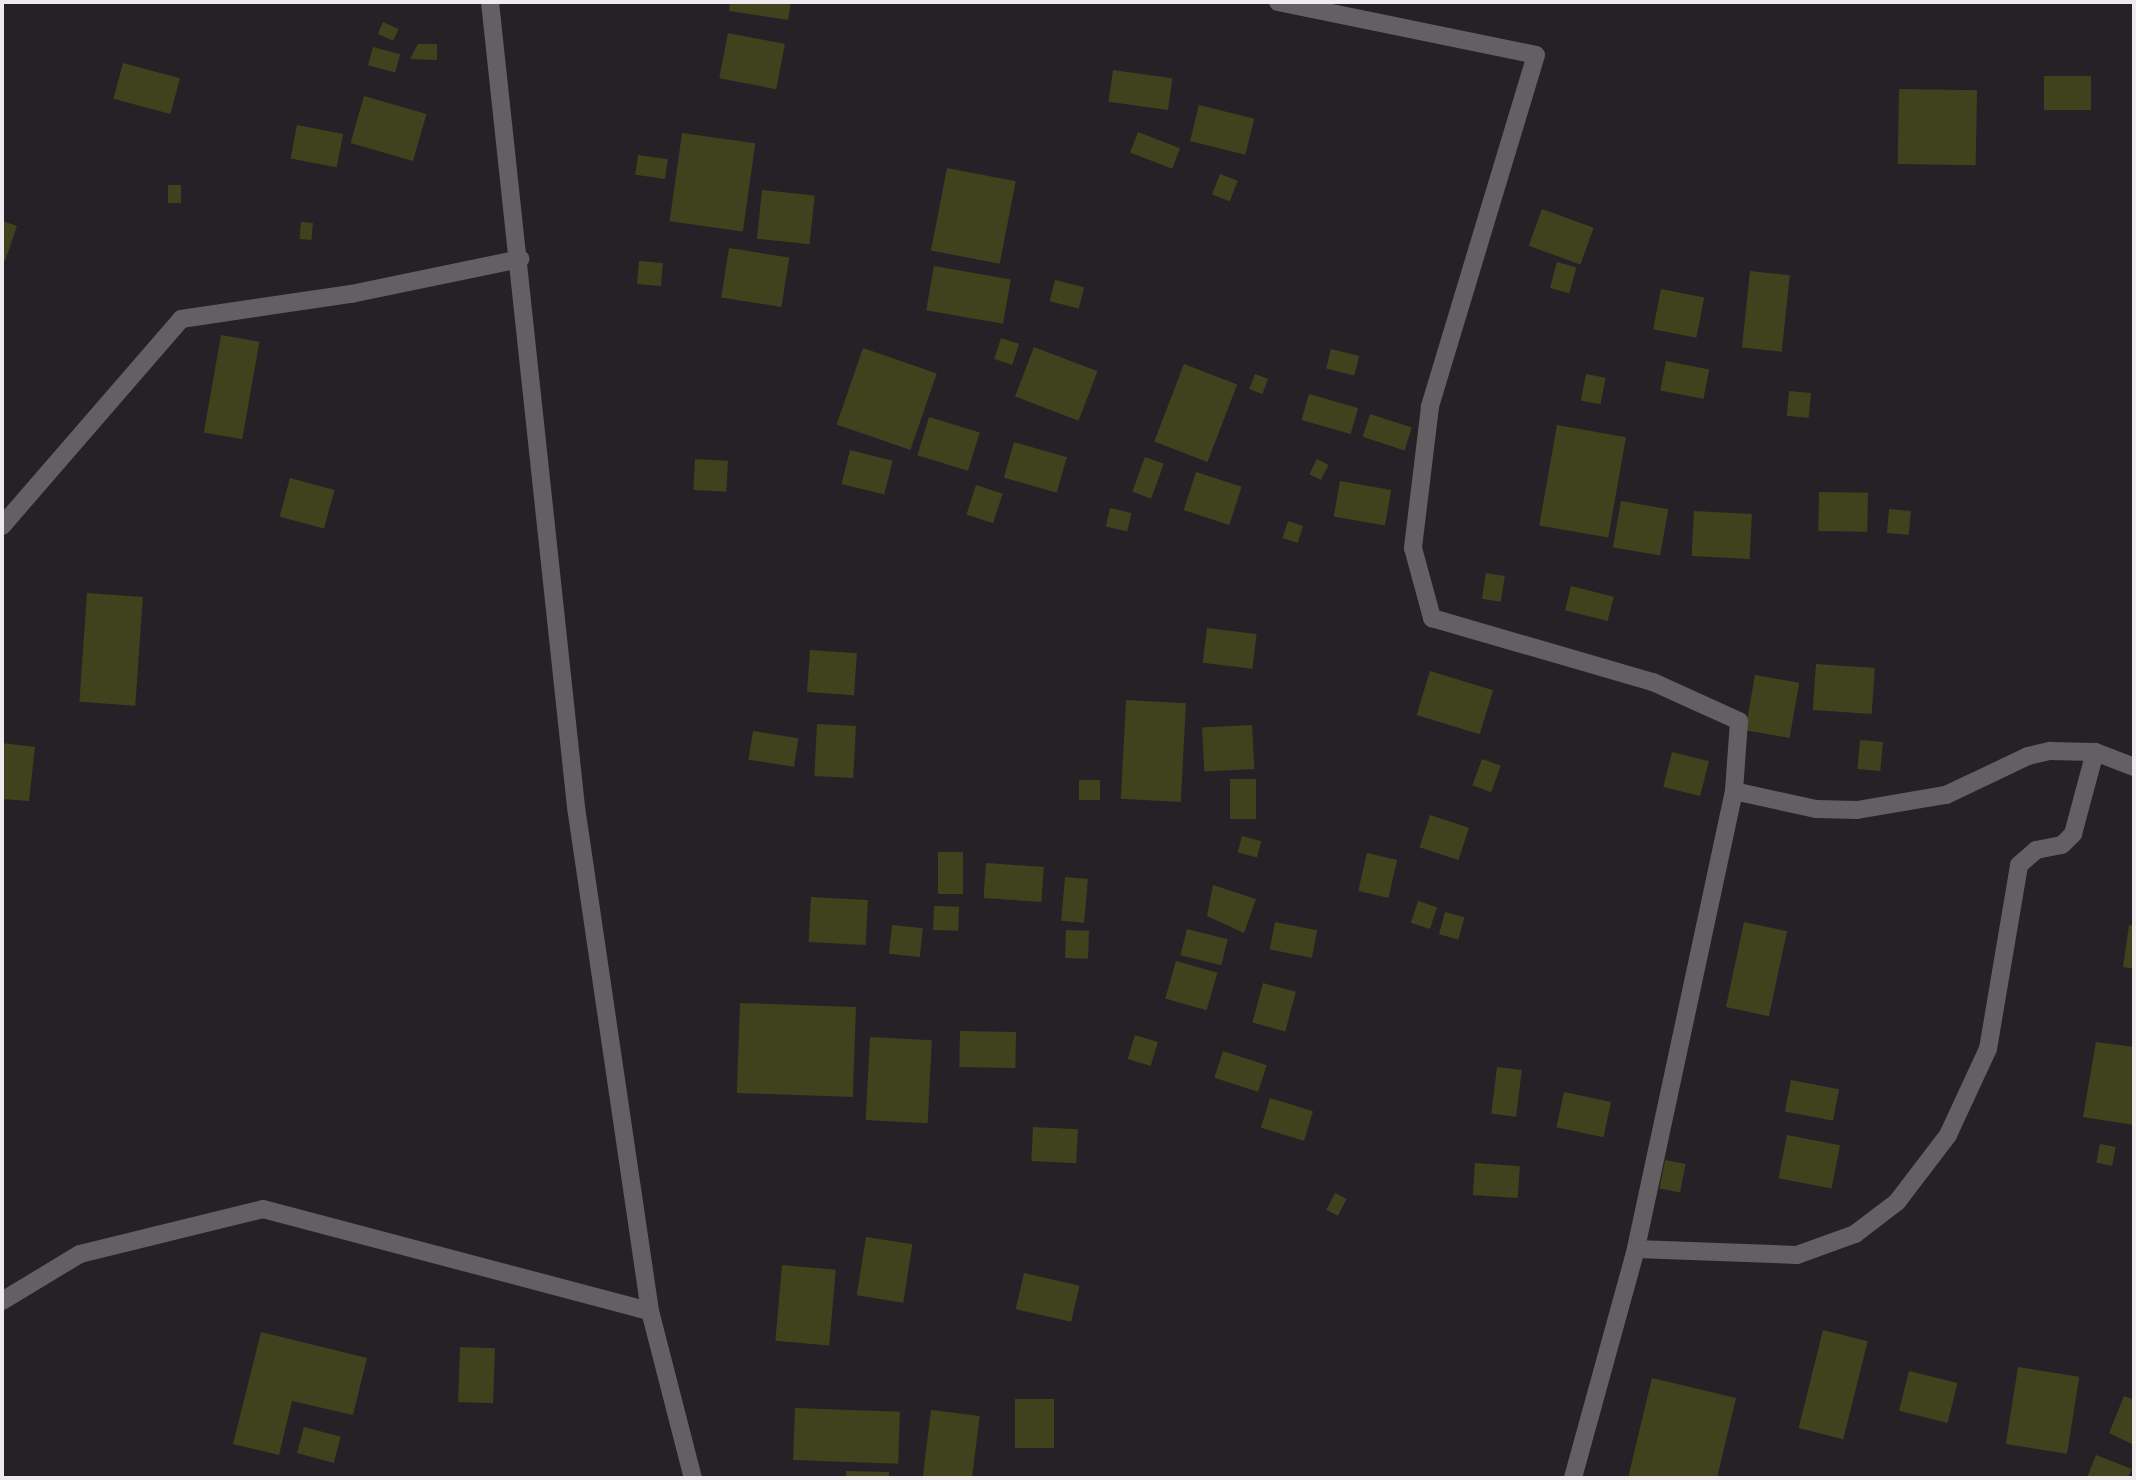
<!DOCTYPE html>
<html>
<head>
<meta charset="utf-8">
<style>
	body { margin:0 }
	#map { position:relative; width:2136px; height:1480px; overflow:hidden; background:#242226; font-family:Montserrat,sans-serif }
	div>[style] { position:absolute }
	.building>* { inset:0; background:#3e431d; transform-origin:0 0 }
	.minor>* { height:18px; margin:-9px; padding:0 9px; transform-origin:9px; border-radius:9px; background:#626063 }
	span { translate:-50% -50%; white-space:nowrap; text-align:center; line-height:1.15; -webkit-text-stroke:5px #1b191d; paint-order:stroke }
	.frame { position:absolute; inset:0; border:4px solid #edebee; pointer-events:none }
</style>
</head>
<body>
<div id="map">
	<div class="building">
		<i style="clip-path:polygon(730px 2px,791px 2px,788px 20px,729px 11px)"></i>
		<i style="left:383px;top:22px;width:17px;height:13px;rotate:24deg"></i>
		<i style="left:728px;top:33px;width:58px;height:46px;rotate:11deg"></i>
		<i style="clip-path:polygon(418px 44px,437px 44px,437px 60px,410px 59px)"></i>
		<i style="left:373px;top:47px;width:28px;height:19px;rotate:15deg"></i>
		<i style="left:123px;top:63px;width:59px;height:37px;rotate:15deg"></i>
		<i style="left:1113px;top:70px;width:60px;height:32px;rotate:8deg"></i>
		<i style="left:2044px;top:76px;width:47px;height:34px"></i>
		<i style="left:1899px;top:89px;width:78px;height:75px;rotate:1deg"></i>
		<i style="left:364px;top:96px;width:65px;height:49px;rotate:16deg"></i>
		<i style="left:1199px;top:105px;width:57px;height:37px;rotate:14deg"></i>
		<i style="left:297px;top:125px;width:47px;height:34px;rotate:11deg"></i>
		<i style="left:1138px;top:132px;width:45px;height:22px;rotate:21deg"></i>
		<i style="left:682px;top:133px;width:74px;height:89px;rotate:8deg"></i>
		<i style="left:638px;top:155px;width:30px;height:20px;rotate:8deg"></i>
		<i style="left:947px;top:168px;width:70px;height:84px;rotate:11deg"></i>
		<i style="left:1220px;top:174px;width:19px;height:22px;rotate:21deg"></i>
		<i style="left:181px;top:185px;width:18px;height:13px;rotate:90deg"></i>
		<i style="left:762px;top:190px;width:53px;height:49px;rotate:6deg"></i>
		<i style="left:1542px;top:209px;width:55px;height:39px;rotate:20deg"></i>
		<i style="clip-path:polygon(2px 221px,17px 226px,5px 261px,2px 260px)"></i>
		<i style="left:301px;top:222px;width:12px;height:17px;rotate:5deg"></i>
		<i style="left:729px;top:248px;width:61px;height:50px;rotate:9deg"></i>
		<i style="left:639px;top:261px;width:24px;height:23px;rotate:5deg"></i>
		<i style="left:1557px;top:262px;width:20px;height:27px;rotate:15deg"></i>
		<i style="left:934px;top:266px;width:78px;height:45px;rotate:10deg"></i>
		<i style="left:1750px;top:271px;width:40px;height:77px;rotate:6deg"></i>
		<i style="left:1055px;top:280px;width:30px;height:22px;rotate:14deg"></i>
		<i style="left:1661px;top:289px;width:44px;height:41px;rotate:11deg"></i>
		<i style="left:221px;top:335px;width:39px;height:99px;rotate:10deg"></i>
		<i style="left:1001px;top:338px;width:19px;height:22px;rotate:18deg"></i>
		<i style="left:1034px;top:347px;width:68px;height:53px;rotate:21deg"></i>
		<i style="left:863px;top:348px;width:78px;height:81px;rotate:19deg"></i>
		<i style="left:1331px;top:349px;width:29px;height:20px;rotate:14deg"></i>
		<i style="left:1666px;top:361px;width:44px;height:30px;rotate:11deg"></i>
		<i style="left:1184px;top:364px;width:57px;height:83px;rotate:21deg"></i>
		<i style="left:1255px;top:374px;width:14px;height:16px;rotate:21deg"></i>
		<i style="left:1586px;top:374px;width:20px;height:27px;rotate:11deg"></i>
		<i style="left:1789px;top:391px;width:22px;height:25px;rotate:5deg"></i>
		<i style="left:1309px;top:394px;width:51px;height:27px;rotate:16deg"></i>
		<i style="left:1370px;top:414px;width:44px;height:24px;rotate:18deg"></i>
		<i style="left:929px;top:417px;width:53px;height:40px;rotate:17deg"></i>
		<i style="left:1557px;top:425px;width:70px;height:102px;rotate:10deg"></i>
		<i style="left:1014px;top:442px;width:55px;height:37px;rotate:16deg"></i>
		<i style="left:850px;top:450px;width:44px;height:35px;rotate:14deg"></i>
		<i style="left:1145px;top:457px;width:20px;height:37px;rotate:20deg"></i>
		<i style="left:695px;top:459px;width:33px;height:31px;rotate:3deg"></i>
		<i style="left:1317px;top:459px;width:13px;height:17px;rotate:27deg"></i>
		<i style="left:1196px;top:472px;width:48px;height:40px;rotate:18deg"></i>
		<i style="left:290px;top:478px;width:46px;height:40px;rotate:15deg"></i>
		<i style="left:1340px;top:481px;width:52px;height:36px;rotate:10deg"></i>
		<i style="left:976px;top:485px;width:28px;height:31px;rotate:18deg"></i>
		<i style="left:1819px;top:492px;width:49px;height:39px;rotate:1deg"></i>
		<i style="left:1621px;top:501px;width:48px;height:47px;rotate:10deg"></i>
		<i style="left:1110px;top:508px;width:22px;height:19px;rotate:13deg"></i>
		<i style="left:1889px;top:509px;width:22px;height:24px;rotate:5deg"></i>
		<i style="left:1694px;top:511px;width:58px;height:45px;rotate:3deg"></i>
		<i style="left:1288px;top:521px;width:16px;height:18px;rotate:18deg"></i>
		<i style="left:1486px;top:573px;width:19px;height:26px;rotate:9deg"></i>
		<i style="left:1571px;top:586px;width:44px;height:25px;rotate:14deg"></i>
		<i style="left:87px;top:593px;width:56px;height:109px;rotate:4deg"></i>
		<i style="left:1207px;top:628px;width:50px;height:35px;rotate:7deg"></i>
		<i style="left:810px;top:650px;width:47px;height:42px;rotate:4deg"></i>
		<i style="left:1816px;top:664px;width:59px;height:46px;rotate:4deg"></i>
		<i style="left:1430px;top:671px;width:66px;height:46px;rotate:17deg"></i>
		<i style="left:1755px;top:675px;width:45px;height:56px;rotate:10deg"></i>
		<i style="left:1126px;top:700px;width:60px;height:99px;rotate:3deg"></i>
		<i style="left:817px;top:724px;width:39px;height:52px;rotate:3deg"></i>
		<i style="left:1252px;top:725px;width:44px;height:50px;rotate:87deg"></i>
		<i style="left:753px;top:731px;width:46px;height:29px;rotate:9deg"></i>
		<i style="left:1860px;top:740px;width:23px;height:29px;rotate:5deg"></i>
		<i style="clip-path:polygon(2px 743px,35px 747px,29px 801px,2px 799px)"></i>
		<i style="left:1672px;top:752px;width:38px;height:36px;rotate:14deg"></i>
		<i style="left:1482px;top:759px;width:20px;height:28px;rotate:20deg"></i>
		<i style="left:1230px;top:779px;width:26px;height:40px"></i>
		<i style="left:1079px;top:780px;width:21px;height:20px"></i>
		<i style="left:1430px;top:815px;width:41px;height:34px;rotate:18deg"></i>
		<i style="left:1242px;top:836px;width:20px;height:17px;rotate:15deg"></i>
		<i style="left:938px;top:852px;width:25px;height:42px"></i>
		<i style="left:1367px;top:853px;width:31px;height:39px;rotate:13deg"></i>
		<i style="left:986px;top:863px;width:58px;height:35px;rotate:4deg"></i>
		<i style="left:1065px;top:877px;width:23px;height:44px;rotate:5deg"></i>
		<i style="clip-path:polygon(1213px 885px,1256px 899px,1244px 933px,1207px 916px)"></i>
		<i style="left:811px;top:897px;width:57px;height:45px;rotate:3deg"></i>
		<i style="left:1418px;top:901px;width:20px;height:23px;rotate:18deg"></i>
		<i style="left:934px;top:906px;width:25px;height:24px;rotate:2deg"></i>
		<i style="left:1445px;top:912px;width:20px;height:23px;rotate:15deg"></i>
		<i style="left:1275px;top:922px;width:43px;height:28px;rotate:11deg"></i>
		<i style="left:1744px;top:922px;width:44px;height:87px;rotate:12deg"></i>
		<i style="left:892px;top:925px;width:31px;height:29px;rotate:6deg"></i>
		<i style="clip-path:polygon(2129px 925px,2134px 926px,2134px 969px,2123px 967px)"></i>
		<i style="left:1187px;top:929px;width:42px;height:27px;rotate:14deg"></i>
		<i style="left:1066px;top:930px;width:23px;height:28px;rotate:2deg"></i>
		<i style="left:1176px;top:961px;width:43px;height:39px;rotate:16deg"></i>
		<i style="left:1263px;top:983px;width:34px;height:41px;rotate:15deg"></i>
		<i style="left:740px;top:1003px;width:116px;height:90px;rotate:2deg"></i>
		<i style="left:960px;top:1031px;width:56px;height:36px;rotate:1deg"></i>
		<i style="left:1135px;top:1035px;width:24px;height:25px;rotate:17deg"></i>
		<i style="left:870px;top:1037px;width:62px;height:83px;rotate:3deg"></i>
		<i style="clip-path:polygon(2096px 1042px,2134px 1047px,2134px 1125px,2083px 1117px)"></i>
		<i style="left:1223px;top:1051px;width:46px;height:28px;rotate:18deg"></i>
		<i style="left:1497px;top:1067px;width:25px;height:47px;rotate:7deg"></i>
		<i style="left:1791px;top:1080px;width:49px;height:32px;rotate:11deg"></i>
		<i style="left:1564px;top:1092px;width:48px;height:36px;rotate:12deg"></i>
		<i style="left:1270px;top:1098px;width:45px;height:31px;rotate:17deg"></i>
		<i style="left:1033px;top:1127px;width:45px;height:34px;rotate:3deg"></i>
		<i style="left:1787px;top:1135px;width:54px;height:44px;rotate:11deg"></i>
		<i style="left:2100px;top:1144px;width:16px;height:19px;rotate:11deg"></i>
		<i style="left:1665px;top:1160px;width:21px;height:29px;rotate:11deg"></i>
		<i style="left:1475px;top:1163px;width:45px;height:32px;rotate:4deg"></i>
		<i style="left:1335px;top:1193px;width:13px;height:19px;rotate:27deg"></i>
		<i style="left:866px;top:1237px;width:47px;height:59px;rotate:9deg"></i>
		<i style="left:782px;top:1265px;width:54px;height:76px;rotate:5deg"></i>
		<i style="left:1024px;top:1273px;width:57px;height:37px;rotate:13deg"></i>
		<i style="left:1823px;top:1330px;width:46px;height:101px;rotate:14deg"></i>
		<i style="clip-path:polygon(261px 1332px,367px 1358px,353px 1415px,292px 1401px,279px 1455px,233px 1444px)"></i>
		<i style="left:460px;top:1347px;width:35px;height:55px;rotate:2deg"></i>
		<i style="left:2018px;top:1367px;width:62px;height:78px;rotate:9deg"></i>
		<i style="left:1909px;top:1371px;width:50px;height:41px;rotate:14deg"></i>
		<i style="clip-path:polygon(1652px 1378px,1736px 1398px,1717px 1478px,1628px 1478px)"></i>
		<i style="clip-path:polygon(2124px 1396px,2134px 1400px,2134px 1445px,2109px 1433px)"></i>
		<i style="left:1015px;top:1399px;width:39px;height:49px"></i>
		<i style="left:795px;top:1408px;width:105px;height:52px;rotate:2deg"></i>
		<i style="left:931px;top:1410px;width:49px;height:68px;rotate:7deg"></i>
		<i style="left:304px;top:1427px;width:38px;height:27px;rotate:15deg"></i>
		<i style="clip-path:polygon(2096px 1455px,2132px 1469px,2128px 1478px,2087px 1478px)"></i>
		<i style="clip-path:polygon(846px 1471px,889px 1472px,889px 1478px,846px 1478px)"></i>
	</div>
	<div class="minor">
		<i style="left:490px;top:2px;width:810px;rotate:83.9deg"></i>
		<i style="left:576px;top:807px;width:509px;rotate:81.65deg"></i>
		<i style="left:650px;top:1311px;width:172px;rotate:75.6deg"></i>
		<i style="left:1278px;top:2px;width:263px;rotate:11.6deg"></i>
		<i style="left:1536px;top:55px;width:368px;rotate:106.8deg"></i>
		<i style="left:1430px;top:407px;width:142px;rotate:96.9deg"></i>
		<i style="left:1413px;top:548px;width:73px;rotate:74.8deg"></i>
		<i style="left:1432px;top:618px;width:230px;rotate:16.2deg"></i>
		<i style="left:1653px;top:682px;width:94px;rotate:24.4deg"></i>
		<i style="left:1739px;top:721px;width:70px;rotate:94.1deg"></i>
		<i style="left:1734px;top:791px;width:468px;rotate:102.1deg"></i>
		<i style="left:1636px;top:1249px;width:238px;rotate:105.4deg"></i>
		<i style="left:2px;top:526px;width:274px;rotate:-49.1deg"></i>
		<i style="left:181px;top:319px;width:172px;rotate:-8.4deg"></i>
		<i style="left:351px;top:294px;width:173px;rotate:-11.7deg"></i>
		<i style="left:1734px;top:791px;width:84px;rotate:12.4deg"></i>
		<i style="left:1816px;top:809px;width:41px;rotate:1.4deg"></i>
		<i style="left:1857px;top:810px;width:90px;rotate:-9.6deg"></i>
		<i style="left:1946px;top:795px;width:91px;rotate:-25.4deg"></i>
		<i style="left:2028px;top:756px;width:23px;rotate:-13deg"></i>
		<i style="left:2050px;top:751px;width:45px;rotate:1.3deg"></i>
		<i style="left:2095px;top:752px;width:42px;rotate:21deg"></i>
		<i style="left:1636px;top:1249px;width:161px;rotate:2.1deg"></i>
		<i style="left:1797px;top:1255px;width:62px;rotate:-19.9deg"></i>
		<i style="left:1855px;top:1234px;width:53px;rotate:-37.3deg"></i>
		<i style="left:1897px;top:1202px;width:84px;rotate:-52.7deg"></i>
		<i style="left:1948px;top:1135px;width:95px;rotate:-65.1deg"></i>
		<i style="left:1988px;top:1049px;width:187px;rotate:-80.4deg"></i>
		<i style="left:2019px;top:865px;width:23px;rotate:-41deg"></i>
		<i style="left:2036px;top:850px;width:26px;rotate:-11deg"></i>
		<i style="left:2062px;top:845px;width:16px;rotate:-45deg"></i>
		<i style="left:2073px;top:834px;width:85px;rotate:-75deg"></i>
		<i style="left:2px;top:1301px;width:91px;rotate:-31.1deg"></i>
		<i style="left:80px;top:1254px;width:188px;rotate:-13.8deg"></i>
		<i style="left:263px;top:1209px;width:400px;rotate:14.8deg"></i>
	</div>
	<div class="frame"></div>
</div>
</body>
</html>
